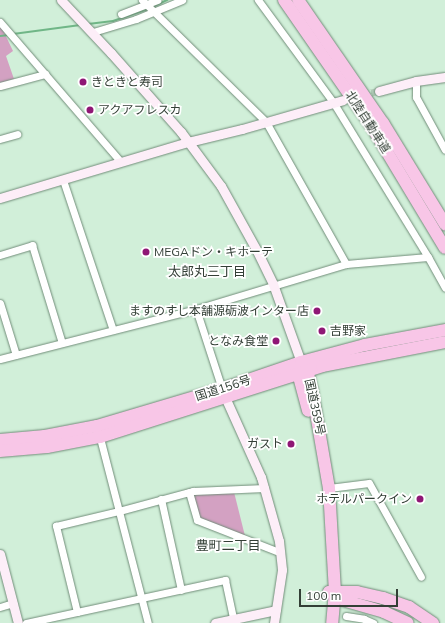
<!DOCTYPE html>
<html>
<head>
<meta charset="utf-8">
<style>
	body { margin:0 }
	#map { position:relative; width:445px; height:623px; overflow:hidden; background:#d1efd9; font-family:Mulish,"Noto Sans JP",sans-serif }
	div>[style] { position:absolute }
	.green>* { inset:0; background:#d3a1c2 }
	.stream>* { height:2px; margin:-1px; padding:0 1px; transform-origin:1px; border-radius:1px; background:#70b687 }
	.street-tunnel>* { height:7px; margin-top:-3.5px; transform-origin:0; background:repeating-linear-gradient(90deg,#b1ccb8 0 7px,transparent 0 10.5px) }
	.roads { filter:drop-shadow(0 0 1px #718d79) drop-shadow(0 0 1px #718d79) }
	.street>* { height:7px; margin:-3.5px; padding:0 3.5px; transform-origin:3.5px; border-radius:3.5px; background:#fff }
	.secondary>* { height:9px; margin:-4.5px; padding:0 4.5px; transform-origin:4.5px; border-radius:4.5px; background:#fdeef8 }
	.highway>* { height:12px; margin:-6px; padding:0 6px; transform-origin:6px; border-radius:6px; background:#f8c6e7 }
	.dots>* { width:11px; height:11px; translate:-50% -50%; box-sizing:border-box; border:2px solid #fff; border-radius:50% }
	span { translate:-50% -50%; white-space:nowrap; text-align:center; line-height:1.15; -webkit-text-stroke:3.5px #fff; paint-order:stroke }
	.poi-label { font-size:12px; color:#333f36 }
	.left { translate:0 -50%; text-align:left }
	.right { translate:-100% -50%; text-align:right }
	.street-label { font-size:12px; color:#333f36 }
	.neighbourhood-label { font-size:13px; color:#333f36 }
	.scale { position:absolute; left:299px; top:589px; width:99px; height:18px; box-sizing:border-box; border:2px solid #333f36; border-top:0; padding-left:5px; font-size:12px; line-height:14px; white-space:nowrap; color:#333f36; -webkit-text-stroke:3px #fff; paint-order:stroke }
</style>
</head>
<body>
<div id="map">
	<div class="green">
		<i style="clip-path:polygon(0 26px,1px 26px,13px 51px,6px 56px,14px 79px,0 83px)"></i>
		<i style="clip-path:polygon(234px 492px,245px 536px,199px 519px,191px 493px)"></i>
	</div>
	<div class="stream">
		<i style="left:152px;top:7px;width:17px;rotate:-25deg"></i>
		<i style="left:88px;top:24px;width:25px;rotate:-7deg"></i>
		<i style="left:113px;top:21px;width:37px;rotate:-19deg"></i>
		<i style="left:13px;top:34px;width:68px;rotate:-7.7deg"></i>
		<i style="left:0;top:36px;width:9px;rotate:-6deg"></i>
	</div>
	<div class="street-tunnel">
		<i style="left:361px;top:95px;width:18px;rotate:-13deg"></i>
	</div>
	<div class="roads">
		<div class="street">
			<i style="left:142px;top:0;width:174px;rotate:44.5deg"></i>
			<i style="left:266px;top:122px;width:163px;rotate:60.6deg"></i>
			<i style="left:121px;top:14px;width:39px;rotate:-21deg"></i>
			<i style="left:0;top:22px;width:185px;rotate:49.2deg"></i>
			<i style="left:93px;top:32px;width:45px;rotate:-16.8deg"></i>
			<i style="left:136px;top:19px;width:50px;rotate:-22.4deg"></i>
			<i style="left:416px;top:81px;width:16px;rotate:90deg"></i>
			<i style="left:416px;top:97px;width:60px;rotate:61.3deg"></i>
			<i style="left:0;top:86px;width:47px;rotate:-14.9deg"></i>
			<i style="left:0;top:139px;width:18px;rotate:-16deg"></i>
			<i style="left:63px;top:180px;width:158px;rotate:71.6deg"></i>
			<i style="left:0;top:255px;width:34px;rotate:-17deg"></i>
			<i style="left:32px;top:245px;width:102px;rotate:73deg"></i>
			<i style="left:428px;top:257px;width:35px;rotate:61deg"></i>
			<i style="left:0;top:303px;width:54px;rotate:72.9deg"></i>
			<i style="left:196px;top:309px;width:84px;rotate:72deg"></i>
			<i style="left:0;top:359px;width:202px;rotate:-14.3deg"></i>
			<i style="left:196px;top:309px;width:157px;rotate:-16.7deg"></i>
			<i style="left:346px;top:264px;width:82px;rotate:-4.9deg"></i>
			<i style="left:428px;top:257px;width:182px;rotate:-121.5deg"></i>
			<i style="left:333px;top:102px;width:127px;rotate:-126.3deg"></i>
			<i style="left:99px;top:434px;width:195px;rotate:75.5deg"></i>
			<i style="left:329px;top:488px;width:40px;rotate:-7.1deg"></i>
			<i style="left:369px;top:483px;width:107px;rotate:61deg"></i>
			<i style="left:189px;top:492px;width:29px;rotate:74deg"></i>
			<i style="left:197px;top:520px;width:90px;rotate:21.4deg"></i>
			<i style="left:161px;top:499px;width:93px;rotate:77.6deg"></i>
			<i style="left:0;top:607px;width:14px;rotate:-17deg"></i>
			<i style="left:77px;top:612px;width:89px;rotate:-103.7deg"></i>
			<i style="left:56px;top:526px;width:65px;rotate:-13.4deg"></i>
			<i style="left:119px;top:511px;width:77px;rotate:-15.1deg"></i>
			<i style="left:193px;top:491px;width:72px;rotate:-2.4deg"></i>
			<i style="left:346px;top:616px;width:18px;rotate:9deg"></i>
			<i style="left:364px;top:619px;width:10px;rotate:24deg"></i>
			<i style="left:26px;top:623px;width:204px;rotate:-12.2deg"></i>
			<i style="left:225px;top:580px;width:40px;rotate:78deg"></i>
		</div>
		<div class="secondary">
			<i style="left:61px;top:0;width:73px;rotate:46.7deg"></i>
			<i style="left:111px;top:53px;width:106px;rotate:48.5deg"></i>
			<i style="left:181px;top:132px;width:67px;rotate:53.5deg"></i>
			<i style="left:221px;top:186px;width:74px;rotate:61deg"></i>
			<i style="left:257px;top:251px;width:37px;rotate:64deg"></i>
			<i style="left:273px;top:284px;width:83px;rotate:70.3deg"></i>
			<i style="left:379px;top:91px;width:38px;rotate:-15deg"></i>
			<i style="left:416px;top:81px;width:29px;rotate:-8deg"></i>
			<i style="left:0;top:198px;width:196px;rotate:-16.6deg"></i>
			<i style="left:188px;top:142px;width:56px;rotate:-13.5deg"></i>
			<i style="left:242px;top:129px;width:105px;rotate:-16deg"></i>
			<i style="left:225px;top:397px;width:88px;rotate:65.8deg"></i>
			<i style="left:261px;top:477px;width:66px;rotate:74.3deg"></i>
			<i style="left:279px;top:541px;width:29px;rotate:84deg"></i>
			<i style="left:282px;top:570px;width:54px;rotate:98.6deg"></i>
			<i style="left:0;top:554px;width:71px;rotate:75.4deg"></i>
			<i style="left:215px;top:623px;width:62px;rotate:-12deg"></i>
		</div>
		<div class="highway">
			<i style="left:284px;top:0;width:155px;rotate:55.3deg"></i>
			<i style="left:372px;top:127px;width:141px;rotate:58.9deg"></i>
			<i style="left:298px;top:0;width:150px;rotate:55.4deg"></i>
			<i style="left:383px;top:123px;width:119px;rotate:58.5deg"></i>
			<i style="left:303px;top:364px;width:7px;rotate:56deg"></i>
			<i style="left:307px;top:370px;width:21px;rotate:76deg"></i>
			<i style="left:312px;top:390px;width:99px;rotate:80.2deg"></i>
			<i style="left:329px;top:488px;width:103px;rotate:86.7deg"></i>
			<i style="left:335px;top:591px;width:32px;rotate:95deg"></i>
			<i style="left:300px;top:367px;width:6px;rotate:108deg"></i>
			<i style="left:298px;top:373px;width:39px;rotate:75deg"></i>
			<i style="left:0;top:440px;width:45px;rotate:-5.1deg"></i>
			<i style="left:45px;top:436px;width:53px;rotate:-10.9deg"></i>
			<i style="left:97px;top:426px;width:130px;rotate:-16.5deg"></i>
			<i style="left:222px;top:389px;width:83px;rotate:-18.9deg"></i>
			<i style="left:301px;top:362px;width:66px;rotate:-14.9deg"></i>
			<i style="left:365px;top:345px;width:81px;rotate:-10.6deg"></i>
			<i style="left:0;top:451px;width:47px;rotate:-4.9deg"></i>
			<i style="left:47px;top:447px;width:54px;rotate:-10.7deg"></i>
			<i style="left:100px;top:437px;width:233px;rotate:-17.7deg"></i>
			<i style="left:322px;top:366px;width:125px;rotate:-11deg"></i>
			<i style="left:329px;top:592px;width:28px"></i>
			<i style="left:357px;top:592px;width:27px;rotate:13deg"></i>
			<i style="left:383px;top:598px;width:28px;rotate:19deg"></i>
			<i style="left:409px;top:607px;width:29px;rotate:34deg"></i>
			<i style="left:329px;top:592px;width:19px;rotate:28deg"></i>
			<i style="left:346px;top:601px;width:40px;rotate:16deg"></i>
			<i style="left:384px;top:612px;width:26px;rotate:25deg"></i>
		</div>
	</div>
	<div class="dots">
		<i style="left:83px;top:82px;background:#8f1775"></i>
		<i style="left:90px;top:110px;background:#8f1775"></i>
		<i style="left:146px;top:252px;background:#8f1775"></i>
		<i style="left:317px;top:311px;background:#8f1775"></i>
		<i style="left:322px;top:331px;background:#8f1775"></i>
		<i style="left:276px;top:341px;background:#8f1775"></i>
		<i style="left:291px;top:444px;background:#8f1775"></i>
		<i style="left:420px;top:499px;background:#8f1775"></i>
	</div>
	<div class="poi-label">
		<span class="left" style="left:91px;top:82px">きときと寿司</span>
		<span class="left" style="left:98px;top:110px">アクアフレスカ</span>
		<span class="left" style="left:154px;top:252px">MEGAドン・キホーテ</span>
		<span class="right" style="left:309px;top:311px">ますのすし本舗源砺波インター店</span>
		<span class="left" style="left:330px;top:331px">吉野家</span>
		<span class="right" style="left:268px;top:341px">となみ食堂</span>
		<span class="right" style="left:283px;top:444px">ガスト</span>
		<span class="right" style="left:412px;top:499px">ホテルパークイン</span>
	</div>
	<div class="street-label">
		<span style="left:368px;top:122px;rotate:57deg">北陸自動車道</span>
		<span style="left:223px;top:388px;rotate:-18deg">国道156号</span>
		<span style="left:315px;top:407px;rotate:78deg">国道359号</span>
	</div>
	<div class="neighbourhood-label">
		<span style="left:207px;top:271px">太郎丸三丁目</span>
		<span style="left:228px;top:545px">豊町二丁目</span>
	</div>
	<div class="scale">100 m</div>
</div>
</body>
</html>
